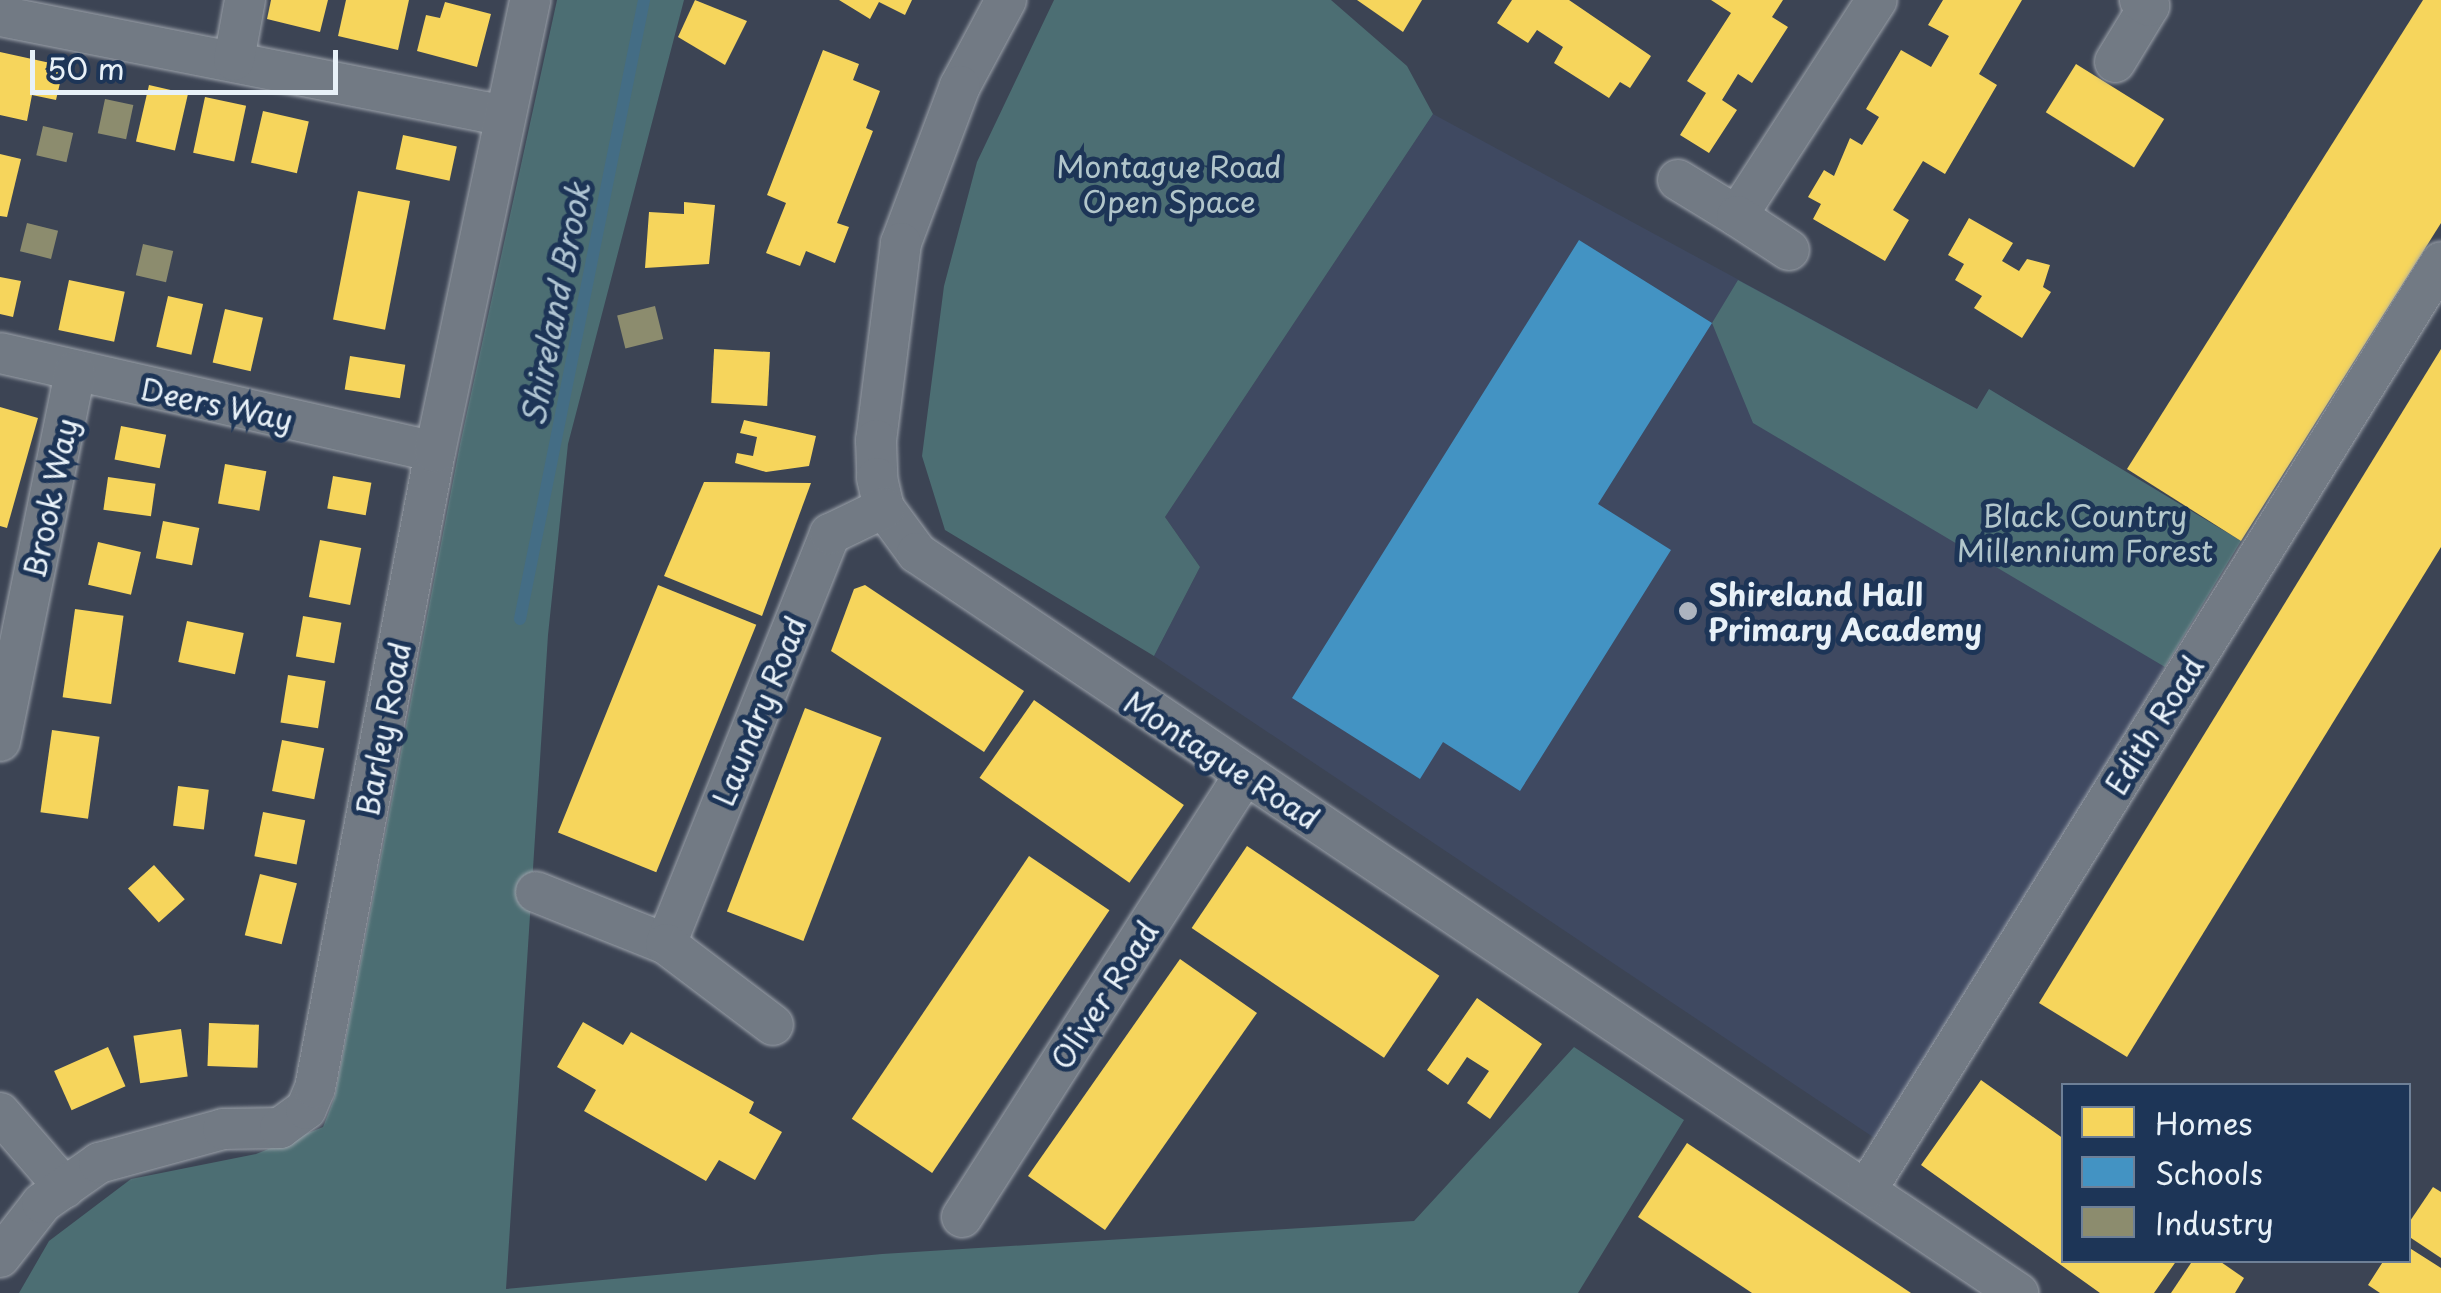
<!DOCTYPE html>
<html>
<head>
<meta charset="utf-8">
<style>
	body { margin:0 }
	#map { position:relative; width:2441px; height:1293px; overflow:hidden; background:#3c4454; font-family:"Playpen Sans",sans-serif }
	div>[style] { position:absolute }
	.built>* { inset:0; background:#3f4961 }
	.green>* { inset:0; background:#4c6e73 }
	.homes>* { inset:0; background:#f6d55c; transform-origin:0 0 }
	.schools>* { inset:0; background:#4393c3 }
	.industry>* { inset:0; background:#8c8c6e; transform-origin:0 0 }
	.stream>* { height:12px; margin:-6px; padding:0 6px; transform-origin:6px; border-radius:6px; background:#446d85 }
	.roads { filter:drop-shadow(0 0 2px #9da3ab) drop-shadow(0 0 2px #9da3ab) }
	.street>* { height:40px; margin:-20px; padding:0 20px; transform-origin:20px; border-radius:20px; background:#727a84 }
	.dots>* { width:28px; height:28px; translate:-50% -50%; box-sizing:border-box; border:5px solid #1d3557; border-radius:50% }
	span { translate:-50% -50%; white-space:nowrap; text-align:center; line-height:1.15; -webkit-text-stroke:10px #1d3557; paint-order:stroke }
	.park-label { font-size:30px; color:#b2c6cb }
	.street-label { font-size:30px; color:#e8f1f8 }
	.poi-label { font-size:30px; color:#e8f1f8; font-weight:700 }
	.left { translate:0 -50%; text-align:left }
	.water-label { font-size:32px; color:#afc4d2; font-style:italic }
	.legend { position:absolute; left:2061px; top:1083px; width:350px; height:180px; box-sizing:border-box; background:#1d3557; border:2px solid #6e8097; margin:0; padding:12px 18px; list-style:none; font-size:30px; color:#e8f1f8 }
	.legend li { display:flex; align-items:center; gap:20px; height:50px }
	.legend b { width:50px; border:2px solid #6e8097 }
	.scale { position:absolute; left:30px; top:50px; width:308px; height:45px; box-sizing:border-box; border:5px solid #e8f1f8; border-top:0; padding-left:12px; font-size:30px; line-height:35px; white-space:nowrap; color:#e8f1f8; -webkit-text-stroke:8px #1d3557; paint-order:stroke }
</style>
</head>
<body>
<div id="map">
	<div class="built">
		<i style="clip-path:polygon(1433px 114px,1977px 409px,1989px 389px,2241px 541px,1879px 1141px,1154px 656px,1200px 567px,1165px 517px)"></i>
	</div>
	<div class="green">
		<i style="clip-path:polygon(557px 0,684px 0,568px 444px,548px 635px,506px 1289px,882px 1254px,1414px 1221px,1574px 1047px,1684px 1120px,1578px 1293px,19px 1293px,49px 1241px,131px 1179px,256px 1154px,323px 1127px,335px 1096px,460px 444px)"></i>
		<i style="clip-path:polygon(1054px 0,1331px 0,1407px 66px,1433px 114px,1165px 517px,1200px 567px,1154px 656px,945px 530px,922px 456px,944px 286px,977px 162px)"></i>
		<i style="clip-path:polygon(1738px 280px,1977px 409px,1989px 389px,2241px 541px,2165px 667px,1753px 423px,1712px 323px)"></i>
	</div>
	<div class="homes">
		<i style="clip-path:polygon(271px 0,328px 0,320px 32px,267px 19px)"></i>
		<i style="clip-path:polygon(346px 0,409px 0,398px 50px,338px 36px)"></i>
		<i style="clip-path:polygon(695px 0,747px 21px,725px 65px,678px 37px)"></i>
		<i style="clip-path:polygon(839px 0,912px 0,905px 15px,879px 2px,870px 19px)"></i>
		<i style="clip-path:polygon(1357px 0,1422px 0,1403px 32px)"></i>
		<i style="clip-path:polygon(1512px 0,1569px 0,1651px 56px,1630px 88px,1620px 82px,1609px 98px,1554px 63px,1563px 47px,1537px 30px,1528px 43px,1497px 23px)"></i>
		<i style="clip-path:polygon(1711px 0,1783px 0,1772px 17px,1788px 27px,1752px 83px,1738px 74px,1722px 100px,1737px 110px,1709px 153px,1680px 135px,1706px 93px,1687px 81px,1731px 13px)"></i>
		<i style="clip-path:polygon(1943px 0,2022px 0,1979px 74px,1997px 85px,1945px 174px,1923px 161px,1893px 210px,1909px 220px,1885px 261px,1813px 219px,1821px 204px,1808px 197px,1824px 170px,1834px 176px,1850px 138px,1862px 145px,1879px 117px,1866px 109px,1901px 50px,1931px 67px,1949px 36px,1928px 25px)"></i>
		<i style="clip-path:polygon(2423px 0,2441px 0,2441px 223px,2241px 541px,2127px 469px)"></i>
		<i style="clip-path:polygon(445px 2px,491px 14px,477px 67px,417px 51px,426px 15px,440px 18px)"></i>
		<i style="clip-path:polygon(823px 50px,859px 64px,853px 80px,880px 91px,866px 128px,873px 131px,837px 223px,849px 227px,835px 263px,806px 251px,800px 266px,766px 253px,786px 203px,767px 195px)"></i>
		<i style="clip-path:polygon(0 52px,64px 66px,56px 100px,32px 95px,27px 121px,0 115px)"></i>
		<i style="left:2076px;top:64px;width:104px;height:57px;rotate:32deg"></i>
		<i style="left:149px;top:85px;width:40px;height:58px;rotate:13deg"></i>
		<i style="left:205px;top:97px;width:42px;height:57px;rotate:12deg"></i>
		<i style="left:263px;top:111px;width:47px;height:53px;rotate:13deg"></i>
		<i style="left:403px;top:135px;width:55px;height:35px;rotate:12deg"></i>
		<i style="clip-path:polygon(0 154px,21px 159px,7px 217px,0 216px)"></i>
		<i style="left:358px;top:191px;width:53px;height:131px;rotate:11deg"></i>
		<i style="clip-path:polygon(684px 202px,715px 205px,709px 264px,645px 268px,649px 212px,684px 214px)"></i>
		<i style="clip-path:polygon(1969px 218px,2013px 243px,2002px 261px,2019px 271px,2027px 259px,2050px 265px,2043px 287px,2051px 292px,2022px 338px,1974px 308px,1982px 296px,1955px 280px,1964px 264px,1948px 255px)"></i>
		<i style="clip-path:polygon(0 277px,21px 281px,13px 317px,0 314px)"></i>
		<i style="left:69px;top:280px;width:57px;height:51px;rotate:12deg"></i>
		<i style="left:168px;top:296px;width:36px;height:52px;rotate:13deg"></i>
		<i style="left:225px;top:309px;width:39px;height:55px;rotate:13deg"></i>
		<i style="clip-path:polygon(2441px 349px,2441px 547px,2127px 1057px,2039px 1003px)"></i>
		<i style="left:770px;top:352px;width:54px;height:56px;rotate:93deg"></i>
		<i style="left:350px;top:356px;width:56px;height:34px;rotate:9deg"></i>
		<i style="clip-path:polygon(0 407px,38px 418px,7px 528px,0 526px)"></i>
		<i style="clip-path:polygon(744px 420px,816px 436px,809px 466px,766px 472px,735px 463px,737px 453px,753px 456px,757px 437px,740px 433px)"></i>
		<i style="left:121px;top:426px;width:46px;height:34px;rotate:11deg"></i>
		<i style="left:225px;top:464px;width:42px;height:40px;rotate:10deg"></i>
		<i style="left:333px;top:476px;width:39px;height:33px;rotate:10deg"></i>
		<i style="left:108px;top:477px;width:48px;height:33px;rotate:8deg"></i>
		<i style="clip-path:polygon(704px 482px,811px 483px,762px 616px,664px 576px)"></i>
		<i style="left:163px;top:521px;width:37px;height:38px;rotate:11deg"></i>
		<i style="left:320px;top:540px;width:42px;height:58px;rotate:11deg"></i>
		<i style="left:98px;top:542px;width:44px;height:44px;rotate:13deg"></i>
		<i style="left:658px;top:585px;width:106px;height:267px;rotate:22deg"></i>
		<i style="clip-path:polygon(865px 585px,1024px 691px,984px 752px,831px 651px,854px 589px)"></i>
		<i style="left:75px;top:609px;width:49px;height:89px;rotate:8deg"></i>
		<i style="left:303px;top:616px;width:39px;height:41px;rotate:10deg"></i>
		<i style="left:187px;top:621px;width:58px;height:42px;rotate:12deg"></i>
		<i style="left:288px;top:675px;width:38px;height:48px;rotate:9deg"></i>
		<i style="left:1034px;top:700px;width:183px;height:95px;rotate:35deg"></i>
		<i style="left:805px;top:708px;width:82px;height:218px;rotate:21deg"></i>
		<i style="left:52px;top:730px;width:48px;height:83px;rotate:8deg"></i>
		<i style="left:282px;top:740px;width:43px;height:52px;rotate:11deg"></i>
		<i style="left:178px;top:786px;width:31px;height:40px;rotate:7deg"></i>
		<i style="left:263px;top:812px;width:43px;height:45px;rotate:11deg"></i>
		<i style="left:1247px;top:846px;width:232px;height:99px;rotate:34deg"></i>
		<i style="left:1029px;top:856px;width:97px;height:317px;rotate:34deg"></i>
		<i style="left:154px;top:865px;width:46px;height:35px;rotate:48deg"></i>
		<i style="left:260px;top:874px;width:38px;height:63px;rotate:14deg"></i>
		<i style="left:1180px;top:959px;width:94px;height:265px;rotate:35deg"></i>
		<i style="clip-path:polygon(1477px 998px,1542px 1044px,1490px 1119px,1467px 1103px,1489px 1071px,1467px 1057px,1448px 1085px,1427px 1070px)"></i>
		<i style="clip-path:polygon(583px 1022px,623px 1045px,631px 1032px,754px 1102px,749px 1113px,782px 1132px,755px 1180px,719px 1160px,706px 1181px,584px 1111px,596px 1090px,557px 1067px)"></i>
		<i style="left:209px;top:1023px;width:50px;height:43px;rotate:2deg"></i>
		<i style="left:181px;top:1029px;width:48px;height:48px;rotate:82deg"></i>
		<i style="left:108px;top:1047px;width:43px;height:59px;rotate:66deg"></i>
		<i style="clip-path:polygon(1981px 1080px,2064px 1139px,2064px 1260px,2177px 1260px,2154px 1293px,2100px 1293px,1921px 1165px)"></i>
		<i style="clip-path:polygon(1687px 1143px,1911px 1293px,1752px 1293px,1638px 1217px)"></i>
		<i style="clip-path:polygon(2433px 1187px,2441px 1192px,2441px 1258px,2408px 1236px,2408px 1224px)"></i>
		<i style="clip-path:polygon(2408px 1247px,2441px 1268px,2441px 1293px,2380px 1293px,2368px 1285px,2384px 1260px,2408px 1260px)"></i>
		<i style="clip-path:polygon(2193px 1260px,2218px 1260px,2244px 1278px,2235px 1293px,2171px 1293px)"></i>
	</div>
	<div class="schools">
		<i style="clip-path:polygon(1579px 240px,1712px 323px,1598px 504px,1671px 550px,1520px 791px,1443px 742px,1420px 779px,1292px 698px)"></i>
	</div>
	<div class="industry">
		<i style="left:105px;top:99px;width:29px;height:35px;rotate:12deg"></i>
		<i style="left:43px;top:126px;width:31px;height:30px;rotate:13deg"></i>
		<i style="left:27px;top:223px;width:32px;height:29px;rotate:14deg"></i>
		<i style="left:143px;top:244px;width:31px;height:32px;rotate:13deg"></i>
		<i style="left:655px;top:306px;width:34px;height:39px;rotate:76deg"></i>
	</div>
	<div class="stream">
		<i style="left:520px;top:619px;width:631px;rotate:-78.67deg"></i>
	</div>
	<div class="roads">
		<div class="street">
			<i style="left:1006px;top:0;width:98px;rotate:118.1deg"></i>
			<i style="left:960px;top:86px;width:168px;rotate:110.6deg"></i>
			<i style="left:901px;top:243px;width:199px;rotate:97.2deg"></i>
			<i style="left:876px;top:440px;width:38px;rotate:88deg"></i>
			<i style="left:877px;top:478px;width:31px;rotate:77deg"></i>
			<i style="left:884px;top:508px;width:56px;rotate:53.7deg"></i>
			<i style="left:917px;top:553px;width:1327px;rotate:33.91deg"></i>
			<i style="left:0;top:16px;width:515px;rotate:11.2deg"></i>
			<i style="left:234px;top:60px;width:61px;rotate:-79.6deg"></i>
			<i style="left:2115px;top:62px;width:66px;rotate:-58.7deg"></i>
			<i style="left:2149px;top:6px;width:11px;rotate:-146deg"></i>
			<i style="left:1678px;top:180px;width:69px;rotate:31.4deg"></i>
			<i style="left:1737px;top:216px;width:257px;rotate:-57.1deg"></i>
			<i style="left:1737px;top:216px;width:62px;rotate:33.2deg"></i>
			<i style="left:0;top:353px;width:446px;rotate:12.8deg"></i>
			<i style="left:0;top:741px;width:376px;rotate:-78.5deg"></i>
			<i style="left:536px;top:892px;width:140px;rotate:21.8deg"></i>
			<i style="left:666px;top:944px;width:442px;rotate:-68.2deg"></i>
			<i style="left:830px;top:534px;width:60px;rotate:-25.7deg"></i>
			<i style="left:666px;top:944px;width:134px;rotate:37.1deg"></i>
			<i style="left:0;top:1113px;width:99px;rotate:49.1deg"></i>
			<i style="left:1867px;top:1189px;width:1090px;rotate:-58.23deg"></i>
			<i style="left:962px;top:1217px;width:526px;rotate:-57.43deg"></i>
			<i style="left:0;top:1257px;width:68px;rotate:-52.1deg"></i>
			<i style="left:42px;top:1203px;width:70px;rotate:-35.1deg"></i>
			<i style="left:99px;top:1163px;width:129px;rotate:-15.3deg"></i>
			<i style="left:223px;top:1129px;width:57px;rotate:-1deg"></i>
			<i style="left:280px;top:1128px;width:32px;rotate:-36deg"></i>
			<i style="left:306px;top:1109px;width:23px;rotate:-67deg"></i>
			<i style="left:315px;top:1088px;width:647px;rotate:-79.32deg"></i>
			<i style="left:435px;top:452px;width:462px;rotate:-78.1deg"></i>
		</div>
	</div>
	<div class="dots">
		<i style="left:1688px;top:611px;background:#acb4bf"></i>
	</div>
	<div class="park-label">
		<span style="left:1169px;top:183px">Montague Road<br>Open Space</span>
		<span style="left:2085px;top:532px">Black Country<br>Millennium Forest</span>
	</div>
	<div class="street-label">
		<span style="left:217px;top:404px;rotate:12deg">Deers Way</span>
		<span style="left:50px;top:498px;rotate:-78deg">Brook Way</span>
		<span style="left:759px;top:711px;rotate:-68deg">Laundry Road</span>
		<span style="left:2154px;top:725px;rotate:-58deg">Edith Road</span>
		<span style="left:383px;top:729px;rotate:-79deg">Barley Road</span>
		<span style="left:1222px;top:760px;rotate:33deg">Montague Road</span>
		<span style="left:1104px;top:995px;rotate:-57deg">Oliver Road</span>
	</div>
	<div class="poi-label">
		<span class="left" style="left:1708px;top:611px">Shireland Hall<br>Primary Academy</span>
	</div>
	<div class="water-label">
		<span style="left:555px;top:304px;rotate:-79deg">Shireland Brook</span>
	</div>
	<ul class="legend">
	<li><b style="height:28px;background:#f6d55c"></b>Homes</li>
	<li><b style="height:28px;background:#4393c3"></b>Schools</li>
	<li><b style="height:28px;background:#8c8c6e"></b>Industry</li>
	</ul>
	<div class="scale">50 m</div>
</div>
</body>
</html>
